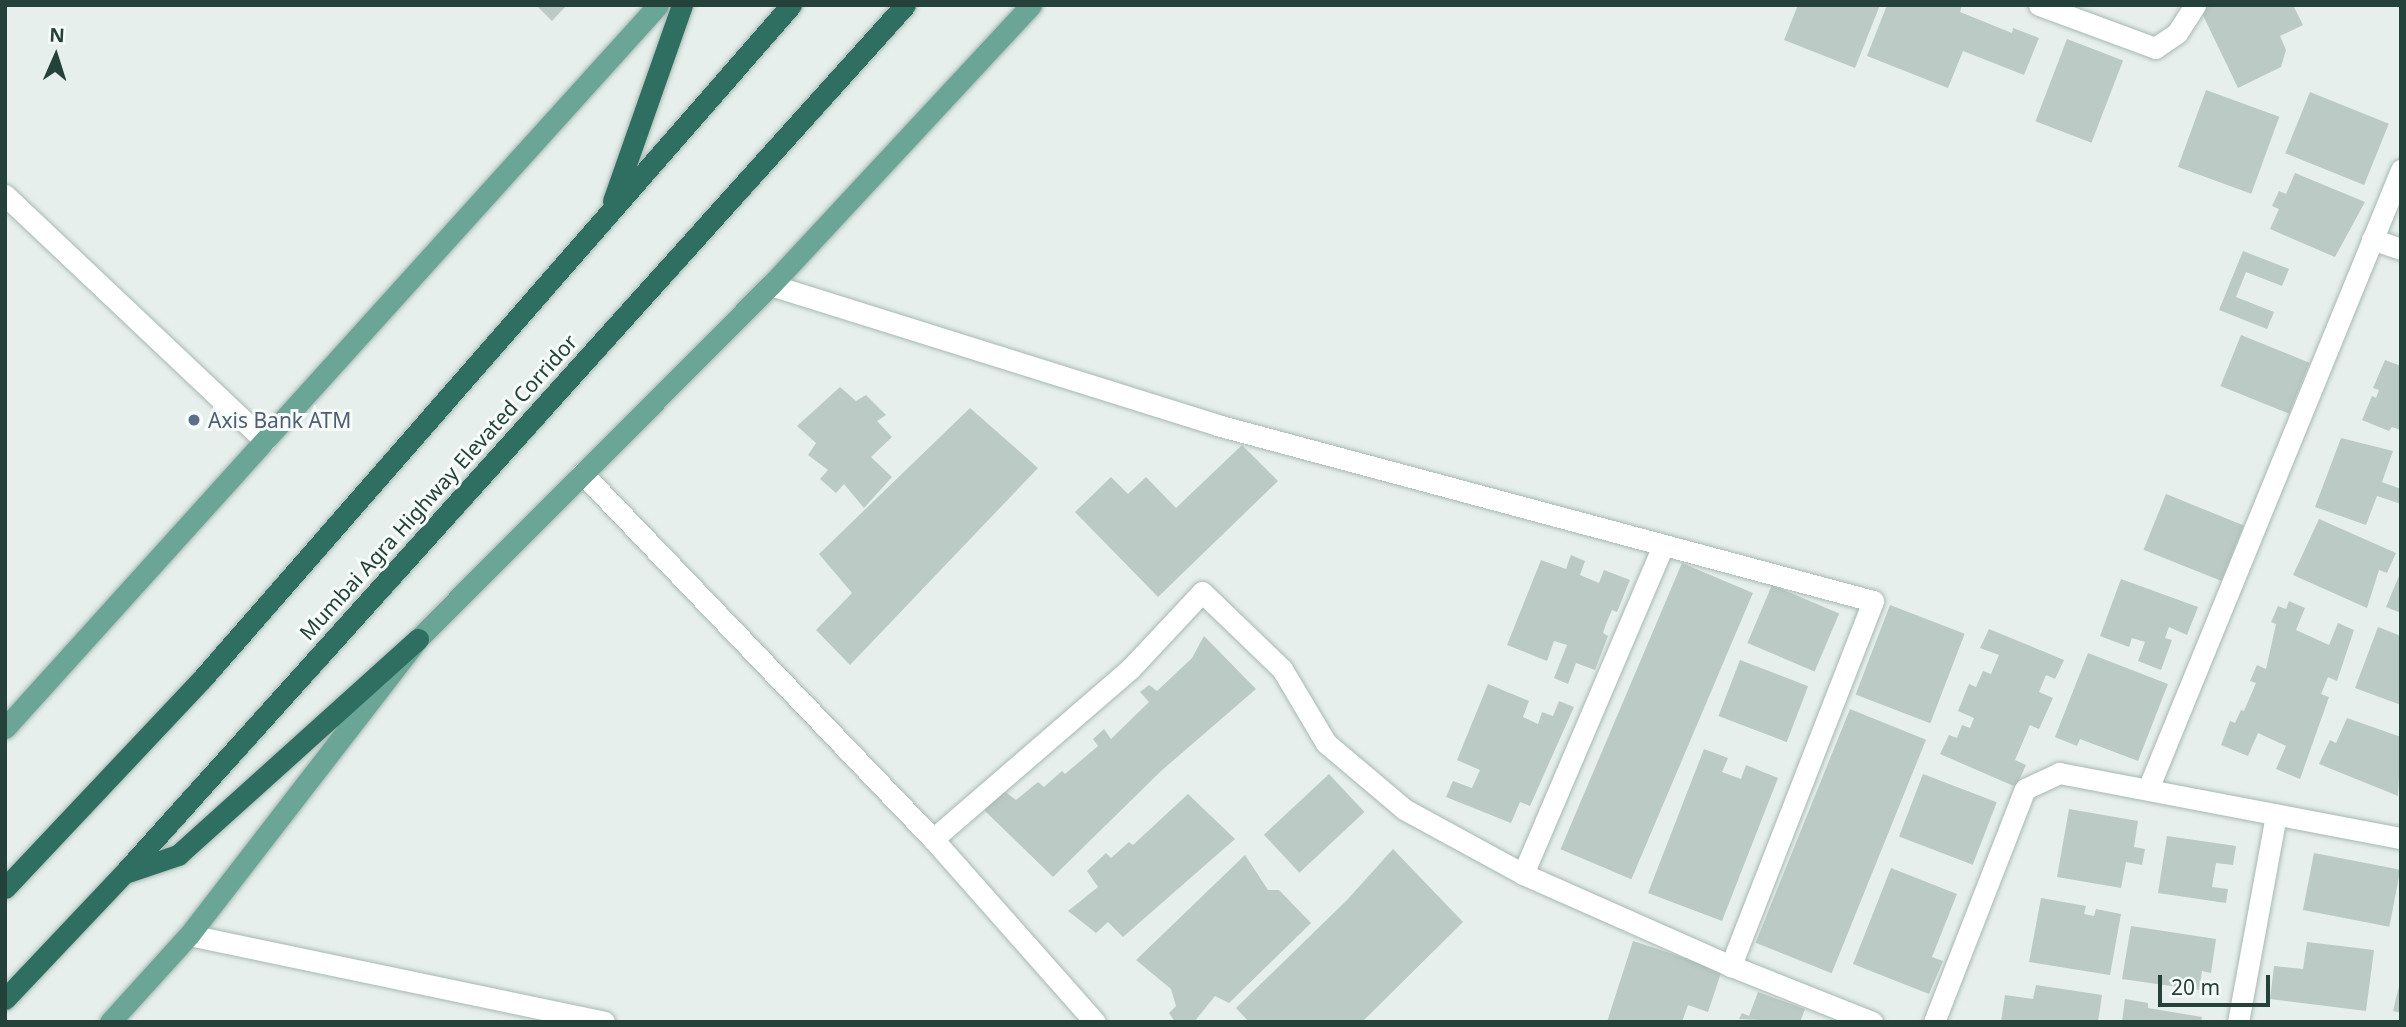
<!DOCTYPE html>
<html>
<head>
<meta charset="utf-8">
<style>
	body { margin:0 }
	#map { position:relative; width:2406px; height:1027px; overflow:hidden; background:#e6efeb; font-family:"Noto Sans",sans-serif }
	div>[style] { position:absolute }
	.building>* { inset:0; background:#bbcac4; transform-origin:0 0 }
	.roads { filter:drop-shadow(0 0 2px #a8b8b2) drop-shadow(0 0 2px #a8b8b2) }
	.street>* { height:21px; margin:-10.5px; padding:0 10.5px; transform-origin:10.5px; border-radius:10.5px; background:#fff }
	.secondary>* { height:21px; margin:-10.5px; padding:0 10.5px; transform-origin:10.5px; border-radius:10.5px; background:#fff }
	.primary>* { height:21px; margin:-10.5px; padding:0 10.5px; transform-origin:10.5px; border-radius:10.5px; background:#6aa596 }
	.highway>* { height:21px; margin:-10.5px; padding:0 10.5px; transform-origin:10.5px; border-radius:10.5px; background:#2f6f62 }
	.dots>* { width:19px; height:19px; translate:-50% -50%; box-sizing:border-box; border:4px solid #f7fbf9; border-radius:50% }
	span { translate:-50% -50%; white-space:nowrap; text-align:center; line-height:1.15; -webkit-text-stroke:6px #f7fbf9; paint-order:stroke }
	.service-label { font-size:21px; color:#4e5e75 }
	.left { translate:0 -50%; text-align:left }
	.street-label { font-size:21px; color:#24423a }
	.frame { position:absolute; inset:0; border:7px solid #24423a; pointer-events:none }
	.north { position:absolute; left:21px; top:21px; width:70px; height:70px; -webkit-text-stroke:5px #f7fbf9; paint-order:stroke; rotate:3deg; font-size:19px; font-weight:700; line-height:28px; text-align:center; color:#24423a }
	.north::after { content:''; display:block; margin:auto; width:24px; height:32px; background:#24423a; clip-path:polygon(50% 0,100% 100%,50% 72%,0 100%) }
	.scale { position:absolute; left:2158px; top:975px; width:112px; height:32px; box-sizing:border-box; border:4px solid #24423a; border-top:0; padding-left:9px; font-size:21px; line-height:24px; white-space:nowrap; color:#24423a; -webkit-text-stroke:5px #f7fbf9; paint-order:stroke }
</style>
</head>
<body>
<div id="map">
	<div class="building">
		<i style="clip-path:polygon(536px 5px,567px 5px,552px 21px)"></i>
		<i style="clip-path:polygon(1798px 5px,1880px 5px,1855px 68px,1784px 40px)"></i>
		<i style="clip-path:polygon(1887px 5px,1962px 5px,1960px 12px,2012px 33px,2013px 28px,2039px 38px,2024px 75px,1963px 51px,1948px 88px,1867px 56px)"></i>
		<i style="clip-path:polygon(2293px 5px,2303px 25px,2280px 36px,2286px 50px,2281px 67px,2238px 88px,2199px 7px)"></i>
		<i style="left:2067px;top:39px;width:60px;height:88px;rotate:21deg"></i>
		<i style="left:2206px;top:90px;width:78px;height:82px;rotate:20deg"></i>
		<i style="left:2310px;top:92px;width:85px;height:66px;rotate:22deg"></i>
		<i style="clip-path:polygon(2295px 173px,2365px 202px,2335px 257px,2270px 229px,2279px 209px,2272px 206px,2279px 191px,2286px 194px)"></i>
		<i style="clip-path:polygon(2243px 251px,2289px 269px,2282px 286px,2246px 272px,2236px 297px,2274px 312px,2267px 329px,2219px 310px)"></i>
		<i style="left:2241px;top:335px;width:74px;height:55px;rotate:22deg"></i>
		<i style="clip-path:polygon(2385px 360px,2401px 366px,2401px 430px,2392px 427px,2389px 431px,2362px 420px,2372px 396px,2376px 398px,2379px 390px,2373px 388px)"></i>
		<i style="clip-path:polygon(840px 387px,856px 401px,866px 395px,886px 415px,877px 421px,892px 437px,871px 457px,892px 477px,864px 508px,844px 484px,836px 493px,820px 479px,828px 470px,808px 455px,816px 443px,797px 426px)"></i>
		<i style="clip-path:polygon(970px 408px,1038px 468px,850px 665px,816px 630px,852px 593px,819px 554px)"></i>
		<i style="clip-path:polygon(2341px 438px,2393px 451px,2382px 482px,2401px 489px,2401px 504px,2377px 496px,2366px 525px,2315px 507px)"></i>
		<i style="clip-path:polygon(1242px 445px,1278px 481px,1158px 597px,1075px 512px,1111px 477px,1128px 494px,1146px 477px,1176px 508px)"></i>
		<i style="left:2166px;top:494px;width:84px;height:60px;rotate:22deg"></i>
		<i style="clip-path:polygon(2319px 519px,2396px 553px,2387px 573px,2379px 570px,2367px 608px,2293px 575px)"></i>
		<i style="clip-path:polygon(1571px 555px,1585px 561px,1580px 575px,1599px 583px,1604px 570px,1630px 580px,1617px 612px,1612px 610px,1606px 624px,1603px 633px,1608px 636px,1595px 670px,1576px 663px,1568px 684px,1554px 678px,1567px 645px,1554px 641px,1547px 661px,1507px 645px,1541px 560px,1566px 569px)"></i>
		<i style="left:1682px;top:563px;width:77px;height:311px;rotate:23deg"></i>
		<i style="clip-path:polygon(2401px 571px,2401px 613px,2386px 607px)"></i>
		<i style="clip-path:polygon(2121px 579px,2198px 607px,2187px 635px,2169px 627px,2165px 638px,2172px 640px,2161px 670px,2138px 661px,2145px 642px,2132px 638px,2129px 647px,2100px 636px)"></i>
		<i style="left:1772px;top:585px;width:73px;height:63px;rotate:23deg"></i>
		<i style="clip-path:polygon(2289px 601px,2305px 608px,2296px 630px,2329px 645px,2338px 623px,2354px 630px,2337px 681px,2328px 677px,2321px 694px,2329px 697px,2300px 779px,2276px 769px,2286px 746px,2258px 733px,2248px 756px,2221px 745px,2230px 721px,2235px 723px,2241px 710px,2244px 711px,2256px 683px,2250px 681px,2257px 665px,2266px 669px,2276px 624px,2271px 622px,2278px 606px,2286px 609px)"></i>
		<i style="left:1890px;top:605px;width:80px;height:96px;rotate:21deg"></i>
		<i style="clip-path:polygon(2378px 627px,2401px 636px,2401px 705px,2355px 688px)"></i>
		<i style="clip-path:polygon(1989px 629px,2064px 660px,2055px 679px,2046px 675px,2039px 692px,2053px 698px,2039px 729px,2030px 725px,2015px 760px,2026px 765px,2016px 787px,1940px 754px,1949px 735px,1957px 738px,1962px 725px,1970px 728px,1974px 718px,1958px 711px,1969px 684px,1976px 687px,1983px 671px,1991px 674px,1999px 655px,1980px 648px)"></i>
		<i style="clip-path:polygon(1204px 636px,1256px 689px,1161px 771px,1053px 877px,984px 810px,1003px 790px,1016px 800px,1038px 782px,1044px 787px,1062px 771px,1065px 774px,1098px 746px,1093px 739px,1104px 729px,1111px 739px,1149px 702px,1140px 692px,1149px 685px,1157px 691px,1192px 658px)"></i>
		<i style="clip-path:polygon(2088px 653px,2168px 684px,2138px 761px,2080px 739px,2077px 746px,2055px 737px)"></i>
		<i style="left:1740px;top:660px;width:73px;height:60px;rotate:21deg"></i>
		<i style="clip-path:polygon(1488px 684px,1529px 701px,1523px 717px,1538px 724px,1542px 712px,1553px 716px,1559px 701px,1574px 707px,1530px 806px,1520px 802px,1511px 823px,1446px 797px,1453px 781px,1472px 788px,1480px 770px,1457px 760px)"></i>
		<i style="left:1850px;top:709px;width:82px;height:252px;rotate:22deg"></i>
		<i style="clip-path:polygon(2347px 718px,2401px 737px,2398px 796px,2319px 764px,2330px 740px,2336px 743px)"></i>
		<i style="clip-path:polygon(1704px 749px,1728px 758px,1722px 772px,1741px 779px,1746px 765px,1778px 778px,1722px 921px,1648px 893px)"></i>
		<i style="left:1329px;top:774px;width:52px;height:89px;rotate:47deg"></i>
		<i style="left:1923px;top:774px;width:79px;height:67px;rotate:21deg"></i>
		<i style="clip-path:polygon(1188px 794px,1235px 839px,1123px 937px,1108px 922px,1096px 933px,1068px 911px,1098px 887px,1087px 871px,1106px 853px,1111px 858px,1129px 842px,1133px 845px)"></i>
		<i style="clip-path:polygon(2069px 809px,2138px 821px,2134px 847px,2145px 849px,2142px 865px,2126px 862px,2121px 888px,2057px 877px)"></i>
		<i style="clip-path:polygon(2167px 836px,2236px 846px,2233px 865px,2216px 863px,2212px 887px,2228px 889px,2226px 903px,2158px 893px)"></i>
		<i style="clip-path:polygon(1393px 849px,1463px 922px,1362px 1022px,1249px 1022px,1236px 1008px,1347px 900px)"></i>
		<i style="left:2314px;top:853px;width:88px;height:58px;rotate:11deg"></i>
		<i style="clip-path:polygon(1245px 855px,1268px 890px,1279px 890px,1311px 923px,1229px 1003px,1215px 996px,1194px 1022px,1175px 1022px,1169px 1013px,1176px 1006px,1171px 989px,1136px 960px)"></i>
		<i style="clip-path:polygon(1891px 868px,1957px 894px,1932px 957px,1943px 961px,1929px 994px,1853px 964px)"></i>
		<i style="clip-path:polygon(2041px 898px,2086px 906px,2084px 914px,2094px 916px,2096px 909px,2121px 914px,2110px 975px,2029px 962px)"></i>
		<i style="clip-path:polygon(2131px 926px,2216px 939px,2211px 973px,2202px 971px,2199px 990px,2122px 979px)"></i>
		<i style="clip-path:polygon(1633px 941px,1722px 970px,1708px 1012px,1688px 1005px,1682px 1022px,1607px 1022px)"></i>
		<i style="clip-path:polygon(2307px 942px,2374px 950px,2366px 1011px,2270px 999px,2274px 966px,2303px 969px)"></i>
		<i style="clip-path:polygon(2400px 982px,2401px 982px,2401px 1013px,2393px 1011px)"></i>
		<i style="clip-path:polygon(2036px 985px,2102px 995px,2098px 1022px,2001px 1022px,2005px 995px,2033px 999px)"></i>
		<i style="clip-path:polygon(1758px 992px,1805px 1009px,1800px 1022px,1739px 1019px,1742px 1013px,1749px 1016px)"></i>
		<i style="clip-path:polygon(2125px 999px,2148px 1003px,2148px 1008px,2202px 1017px,2201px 1022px,2122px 1022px)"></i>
	</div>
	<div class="roads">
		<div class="street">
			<i style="left:2039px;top:5px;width:124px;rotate:20.3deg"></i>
			<i style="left:2155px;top:48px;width:27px;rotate:-34deg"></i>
			<i style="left:2177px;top:33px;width:33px;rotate:-57deg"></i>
			<i style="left:5px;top:195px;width:358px;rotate:43.4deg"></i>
			<i style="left:2372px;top:239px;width:31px;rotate:19deg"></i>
			<i style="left:771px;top:285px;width:467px;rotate:17.4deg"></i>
			<i style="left:1217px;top:425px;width:679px;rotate:15.02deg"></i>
			<i style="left:1873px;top:601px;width:392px;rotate:111.3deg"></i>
			<i style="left:1731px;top:966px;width:227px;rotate:-156.1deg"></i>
			<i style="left:1523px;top:874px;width:357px;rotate:-66.9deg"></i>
			<i style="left:2148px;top:789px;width:669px;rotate:-67.77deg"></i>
			<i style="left:933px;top:839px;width:260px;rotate:-40.8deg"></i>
			<i style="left:1130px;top:669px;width:105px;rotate:-46.9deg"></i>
			<i style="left:1202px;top:592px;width:111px;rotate:43.9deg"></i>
			<i style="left:1282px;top:669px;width:86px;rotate:59.3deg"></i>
			<i style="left:1326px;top:743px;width:102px;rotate:40.2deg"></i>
			<i style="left:1404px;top:809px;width:136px;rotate:28.6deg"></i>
			<i style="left:189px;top:935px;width:424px;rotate:11.8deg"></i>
			<i style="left:1731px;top:966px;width:152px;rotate:21.7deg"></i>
			<i style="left:1934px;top:1022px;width:250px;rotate:-68.7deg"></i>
			<i style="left:2025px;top:789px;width:38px;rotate:-25deg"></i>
			<i style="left:2059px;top:773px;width:348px;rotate:10.8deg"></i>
			<i style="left:2238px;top:1022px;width:211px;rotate:-79.6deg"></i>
		</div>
		<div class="secondary">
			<i style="left:582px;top:473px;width:507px;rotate:46.2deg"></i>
			<i style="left:933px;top:839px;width:244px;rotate:48.5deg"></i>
		</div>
		<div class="primary">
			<i style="left:5px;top:728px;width:974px;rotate:-47.91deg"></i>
			<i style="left:110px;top:1022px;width:118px;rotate:-47.8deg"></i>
			<i style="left:189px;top:935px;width:374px;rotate:-52.3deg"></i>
			<i style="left:418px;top:639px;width:500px;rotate:-45.1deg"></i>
			<i style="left:771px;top:285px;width:382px;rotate:-47.1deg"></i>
		</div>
		<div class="highway">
			<i style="left:613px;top:201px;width:208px;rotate:-70.6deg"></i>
			<i style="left:128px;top:872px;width:53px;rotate:-18.8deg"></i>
			<i style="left:178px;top:855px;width:323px;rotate:-42deg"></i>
			<i style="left:5px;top:888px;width:287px;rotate:-46.7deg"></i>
			<i style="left:202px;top:679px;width:895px;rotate:-48.85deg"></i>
			<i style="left:5px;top:999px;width:175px;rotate:-46.6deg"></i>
			<i style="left:125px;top:872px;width:1166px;rotate:-48.02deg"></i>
		</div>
	</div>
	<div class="dots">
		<i style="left:194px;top:420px;background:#5c6f8a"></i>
	</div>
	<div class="service-label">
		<span class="left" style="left:208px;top:420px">Axis Bank ATM</span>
	</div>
	<div class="street-label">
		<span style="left:438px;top:487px;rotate:-48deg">Mumbai Agra Highway Elevated Corridor</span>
	</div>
	<div class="frame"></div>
	<div class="north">N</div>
	<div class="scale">20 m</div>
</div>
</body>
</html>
